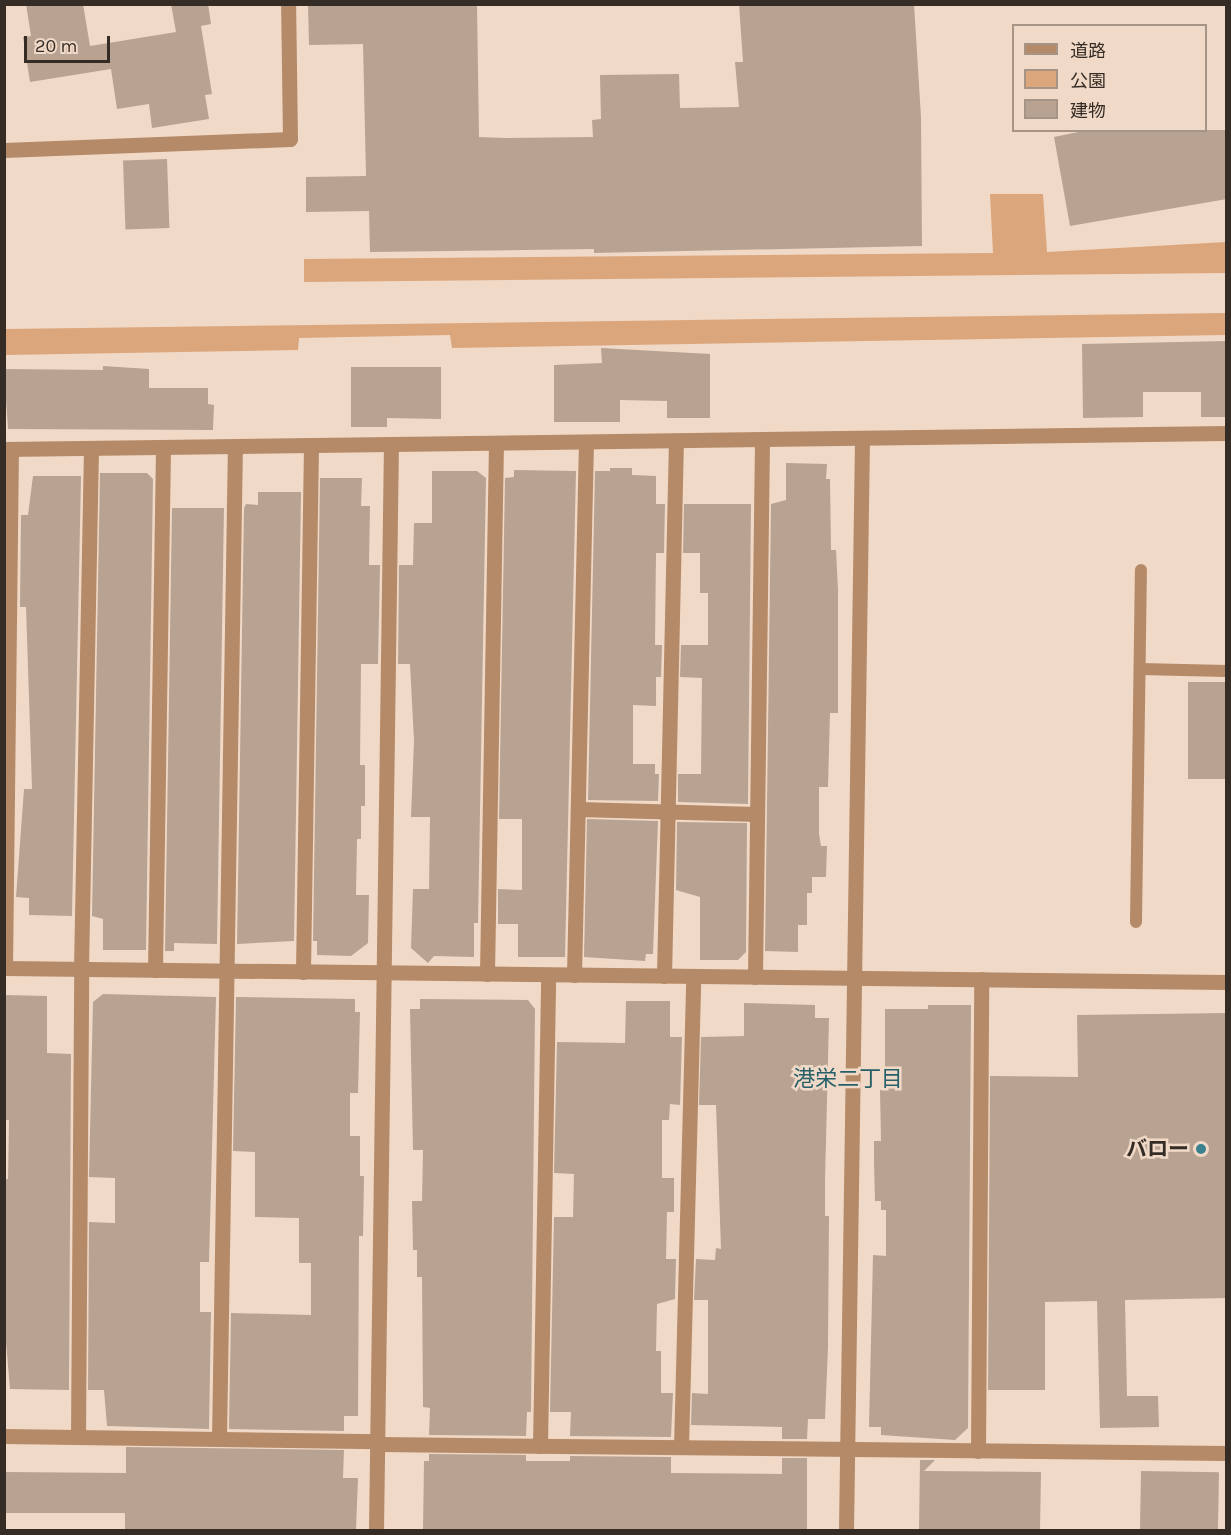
<!DOCTYPE html>
<html>
<head>
<meta charset="utf-8">
<style>
	body { margin:0 }
	#map { position:relative; width:1231px; height:1535px; overflow:hidden; background:#f1d9c7; font-family:Karla,"Noto Sans JP",sans-serif }
	div>[style] { position:absolute }
	.green>* { inset:0; background:#dba67c }
	.building>* { inset:0; background:#b8a291; transform-origin:0 0 }
	.service>* { height:12px; margin:-6px; padding:0 6px; transform-origin:6px; border-radius:6px; background:#b48a68 }
	.minor>* { height:15px; margin:-7.5px; padding:0 7.5px; transform-origin:7.5px; border-radius:7.5px; background:#b48a68 }
	.tertiary>* { height:15px; margin:-7.5px; padding:0 7.5px; transform-origin:7.5px; border-radius:7.5px; background:#b48a68 }
	.dots>* { width:16px; height:16px; translate:-50% -50%; box-sizing:border-box; border:3px solid #f1d9c7; border-radius:50% }
	span { translate:-50% -50%; white-space:nowrap; text-align:center; line-height:1.15; -webkit-text-stroke:5px #f1d9c7; paint-order:stroke }
	.poi-label { font-size:21px; color:#352c25; font-weight:700 }
	.right { translate:-100% -50%; text-align:right }
	.neighbourhood-label { font-size:22px; color:#275f68 }
	.frame { position:absolute; inset:0; border:6px solid #352c25; pointer-events:none }
	.legend { position:absolute; left:1012px; top:24px; width:195px; height:108px; box-sizing:border-box; background:#f1d9c7; border:2px solid #a69486; margin:0; padding:8px 10px; list-style:none; font-size:18px; color:#352c25 }
	.legend li { display:flex; align-items:center; gap:12px; height:30px }
	.legend b { width:30px; border:2px solid #a69486 }
	.scale { position:absolute; left:24px; top:36px; width:86px; height:27px; box-sizing:border-box; border:3px solid #352c25; border-top:0; padding-left:8px; font-size:18px; line-height:21px; white-space:nowrap; color:#352c25; -webkit-text-stroke:4px #f1d9c7; paint-order:stroke }
</style>
</head>
<body>
<div id="map">
	<div class="green">
		<i style="clip-path:polygon(990px 194px,1043px 194px,1047px 252px,1226px 242px,1226px 273px,304px 282px,304px 259px,993px 253px)"></i>
		<i style="clip-path:polygon(1226px 313px,1226px 335px,452px 348px,450px 335px,299px 338px,298px 350px,4px 355px,5px 329px)"></i>
	</div>
	<div class="building">
		<i style="clip-path:polygon(26px 4px,83px 4px,90px 46px,176px 32px,171px 4px,208px 4px,211px 24px,201px 26px,212px 94px,205px 95px,209px 119px,152px 128px,149px 104px,117px 109px,111px 69px,30px 82px,23px 37px,31px 36px)"></i>
		<i style="clip-path:polygon(308px 4px,477px 4px,479px 137px,505px 138px,593px 137px,592px 120px,601px 119px,600px 75px,679px 74px,680px 108px,739px 107px,735px 62px,743px 62px,739px 4px,914px 4px,921px 117px,922px 246px,594px 253px,594px 249px,370px 252px,369px 211px,306px 212px,306px 177px,366px 176px,363px 44px,309px 45px)"></i>
		<i style="clip-path:polygon(1088px 130px,1227px 130px,1227px 199px,1070px 226px,1054px 137px)"></i>
		<i style="left:167px;top:159px;width:69px;height:44px;rotate:88deg"></i>
		<i style="clip-path:polygon(1227px 341px,1227px 417px,1201px 417px,1201px 392px,1143px 392px,1143px 417px,1083px 418px,1082px 344px)"></i>
		<i style="clip-path:polygon(601px 348px,710px 354px,710px 418px,667px 418px,667px 401px,620px 400px,620px 422px,554px 422px,554px 365px,602px 363px)"></i>
		<i style="clip-path:polygon(103px 366px,149px 369px,149px 388px,208px 388px,208px 404px,214px 405px,213px 430px,8px 429px,4px 369px,103px 370px)"></i>
		<i style="clip-path:polygon(351px 367px,441px 367px,441px 419px,387px 418px,387px 427px,351px 427px)"></i>
		<i style="clip-path:polygon(786px 463px,827px 464px,826px 479px,830px 479px,831px 550px,836px 550px,838px 590px,838px 713px,830px 713px,828px 787px,819px 787px,819px 834px,821px 846px,827px 846px,826px 877px,812px 877px,812px 893px,807px 893px,807px 925px,798px 925px,798px 952px,765px 951px,771px 504px,786px 500px)"></i>
		<i style="clip-path:polygon(610px 468px,632px 468px,632px 475px,656px 476px,656px 504px,665px 504px,664px 553px,656px 553px,655px 645px,662px 645px,661px 677px,656px 677px,656px 706px,633px 705px,633px 764px,655px 764px,655px 774px,659px 774px,658px 801px,588px 800px,595px 471px,610px 471px)"></i>
		<i style="clip-path:polygon(514px 470px,576px 471px,565px 957px,518px 957px,518px 924px,498px 924px,498px 889px,522px 890px,522px 819px,499px 819px,505px 478px,514px 477px)"></i>
		<i style="clip-path:polygon(432px 471px,477px 471px,486px 478px,478px 923px,474px 923px,474px 957px,434px 956px,428px 963px,411px 948px,413px 889px,429px 889px,430px 817px,411px 817px,414px 741px,410px 664px,398px 664px,399px 565px,413px 565px,414px 523px,432px 523px)"></i>
		<i style="clip-path:polygon(100px 473px,147px 473px,153px 479px,146px 950px,103px 950px,103px 919px,92px 916px)"></i>
		<i style="clip-path:polygon(33px 476px,81px 476px,72px 916px,29px 915px,29px 898px,16px 897px,24px 789px,32px 789px,26px 607px,20px 607px,21px 515px,28px 515px)"></i>
		<i style="clip-path:polygon(320px 478px,362px 478px,361px 506px,370px 506px,369px 565px,380px 565px,378px 664px,361px 664px,360px 765px,365px 765px,365px 806px,361px 806px,361px 839px,357px 839px,356px 895px,369px 895px,368px 943px,351px 956px,317px 955px,317px 941px,313px 941px)"></i>
		<i style="clip-path:polygon(258px 492px,301px 492px,294px 941px,237px 944px,244px 508px,246px 504px,258px 505px)"></i>
		<i style="clip-path:polygon(684px 504px,751px 504px,748px 804px,678px 802px,678px 774px,701px 774px,702px 678px,680px 677px,681px 645px,708px 645px,708px 593px,700px 593px,700px 553px,683px 553px)"></i>
		<i style="clip-path:polygon(172px 508px,224px 508px,217px 944px,174px 943px,174px 951px,165px 951px)"></i>
		<i style="left:1188px;top:682px;width:39px;height:97px"></i>
		<i style="clip-path:polygon(587px 819px,658px 821px,653px 954px,646px 954px,645px 961px,584px 957px)"></i>
		<i style="clip-path:polygon(677px 822px,747px 823px,746px 952px,738px 960px,700px 960px,700px 897px,676px 890px)"></i>
		<i style="clip-path:polygon(103px 994px,216px 997px,209px 1262px,200px 1262px,200px 1312px,211px 1312px,209px 1429px,107px 1426px,104px 1390px,88px 1390px,89px 1222px,115px 1223px,115px 1178px,89px 1177px,93px 1002px)"></i>
		<i style="clip-path:polygon(4px 995px,47px 996px,47px 1053px,71px 1054px,69px 1390px,10px 1389px,4px 1318px,4px 1179px,8px 1179px,9px 1120px,4px 1120px)"></i>
		<i style="clip-path:polygon(236px 997px,355px 999px,355px 1012px,360px 1012px,358px 1093px,350px 1093px,350px 1136px,360px 1136px,360px 1176px,364px 1176px,363px 1236px,359px 1236px,358px 1416px,344px 1416px,344px 1431px,229px 1429px,231px 1313px,311px 1315px,311px 1263px,299px 1263px,299px 1218px,255px 1217px,255px 1152px,233px 1151px)"></i>
		<i style="clip-path:polygon(420px 999px,528px 1000px,535px 1009px,531px 1412px,527px 1412px,526px 1436px,429px 1435px,430px 1408px,423px 1407px,422px 1277px,417px 1277px,417px 1250px,413px 1250px,412px 1201px,422px 1201px,423px 1150px,413px 1150px,410px 1009px,420px 1009px)"></i>
		<i style="clip-path:polygon(626px 1001px,670px 1001px,670px 1037px,682px 1037px,680px 1105px,670px 1104px,669px 1120px,662px 1120px,662px 1178px,674px 1178px,674px 1212px,667px 1212px,666px 1259px,676px 1259px,675px 1299px,657px 1304px,656px 1351px,661px 1351px,661px 1393px,673px 1393px,671px 1437px,570px 1436px,571px 1412px,550px 1412px,554px 1217px,573px 1217px,574px 1174px,554px 1173px,557px 1042px,625px 1043px)"></i>
		<i style="clip-path:polygon(744px 1003px,815px 1005px,815px 1018px,829px 1018px,825px 1181px,825px 1216px,829px 1216px,828px 1347px,825px 1419px,808px 1419px,807px 1439px,782px 1439px,782px 1427px,691px 1425px,692px 1393px,708px 1394px,708px 1300px,694px 1300px,696px 1259px,715px 1260px,716px 1248px,721px 1249px,716px 1105px,699px 1105px,701px 1037px,744px 1036px)"></i>
		<i style="clip-path:polygon(928px 1005px,971px 1005px,968px 1428px,955px 1440px,881px 1435px,881px 1427px,869px 1427px,873px 1255px,886px 1256px,886px 1210px,881px 1210px,881px 1201px,875px 1201px,874px 1162px,874px 1141px,881px 1141px,880px 1090px,885px 1090px,885px 1009px,928px 1009px)"></i>
		<i style="clip-path:polygon(1227px 1013px,1227px 1298px,1125px 1300px,1127px 1396px,1158px 1396px,1159px 1427px,1100px 1428px,1097px 1301px,1045px 1302px,1045px 1390px,988px 1390px,990px 1076px,1078px 1077px,1077px 1015px)"></i>
		<i style="clip-path:polygon(126px 1447px,344px 1450px,343px 1478px,358px 1478px,356px 1530px,125px 1530px,125px 1513px,5px 1513px,5px 1472px,126px 1473px)"></i>
		<i style="clip-path:polygon(429px 1454px,526px 1455px,526px 1461px,570px 1461px,570px 1456px,671px 1457px,671px 1473px,782px 1474px,782px 1458px,807px 1458px,807px 1530px,423px 1530px,424px 1461px,429px 1461px)"></i>
		<i style="clip-path:polygon(920px 1460px,935px 1460px,924px 1471px,1041px 1472px,1040px 1530px,919px 1530px)"></i>
		<i style="left:1141px;top:1471px;width:78px;height:59px;rotate:1deg"></i>
	</div>
	<div class="service">
		<i style="left:1140px;top:669px;width:86px;rotate:1.3deg"></i>
		<i style="left:1136px;top:922px;width:352px;rotate:-89.2deg"></i>
	</div>
	<div class="minor">
		<i style="left:4px;top:150px;width:286px;rotate:-2.2deg"></i>
		<i style="left:290px;top:139px;width:135px;rotate:-90.8deg"></i>
		<i style="left:578px;top:809px;width:179px;rotate:1.6deg"></i>
		<i style="left:4px;top:968px;width:1222px;rotate:0.66deg"></i>
		<i style="left:5px;top:968px;width:519px;rotate:-89.34deg"></i>
		<i style="left:155px;top:970px;width:523px;rotate:-89.12deg"></i>
		<i style="left:303px;top:972px;width:527px;rotate:-89.13deg"></i>
		<i style="left:487px;top:974px;width:531px;rotate:-89.03deg"></i>
		<i style="left:574px;top:975px;width:533px;rotate:-88.71deg"></i>
		<i style="left:664px;top:976px;width:535px;rotate:-88.72deg"></i>
		<i style="left:755px;top:977px;width:537px;rotate:-89.25deg"></i>
		<i style="left:4px;top:1436px;width:374px;rotate:0.8deg"></i>
		<i style="left:78px;top:1437px;width:468px;rotate:-89.6deg"></i>
		<i style="left:81px;top:969px;width:521px;rotate:-88.9deg"></i>
		<i style="left:219px;top:1439px;width:993px;rotate:-89.08deg"></i>
		<i style="left:378px;top:1444px;width:848px;rotate:0.61deg"></i>
		<i style="left:540px;top:1446px;width:471px;rotate:-89deg"></i>
		<i style="left:681px;top:1447px;width:471px;rotate:-88.5deg"></i>
		<i style="left:978px;top:1451px;width:472px;rotate:-89.6deg"></i>
		<i style="left:376px;top:1530px;width:1086px;rotate:-89.21deg"></i>
		<i style="left:846px;top:1530px;width:1092px;rotate:-89.16deg"></i>
	</div>
	<div class="tertiary">
		<i style="left:4px;top:449px;width:1222px;rotate:-0.75deg"></i>
	</div>
	<div class="dots">
		<i style="left:1201px;top:1149px;background:#3b818d"></i>
	</div>
	<div class="poi-label">
		<span class="right" style="left:1189px;top:1149px">バロー</span>
	</div>
	<div class="neighbourhood-label">
		<span style="left:848px;top:1080px">港栄二丁目</span>
	</div>
	<div class="frame"></div>
	<ul class="legend">
	<li><b style="height:8px;background:#b48a68"></b>道路</li>
	<li><b style="height:16px;background:#dba67c"></b>公園</li>
	<li><b style="height:16px;background:#b8a291"></b>建物</li>
	</ul>
	<div class="scale">20 m</div>
</div>
</body>
</html>
